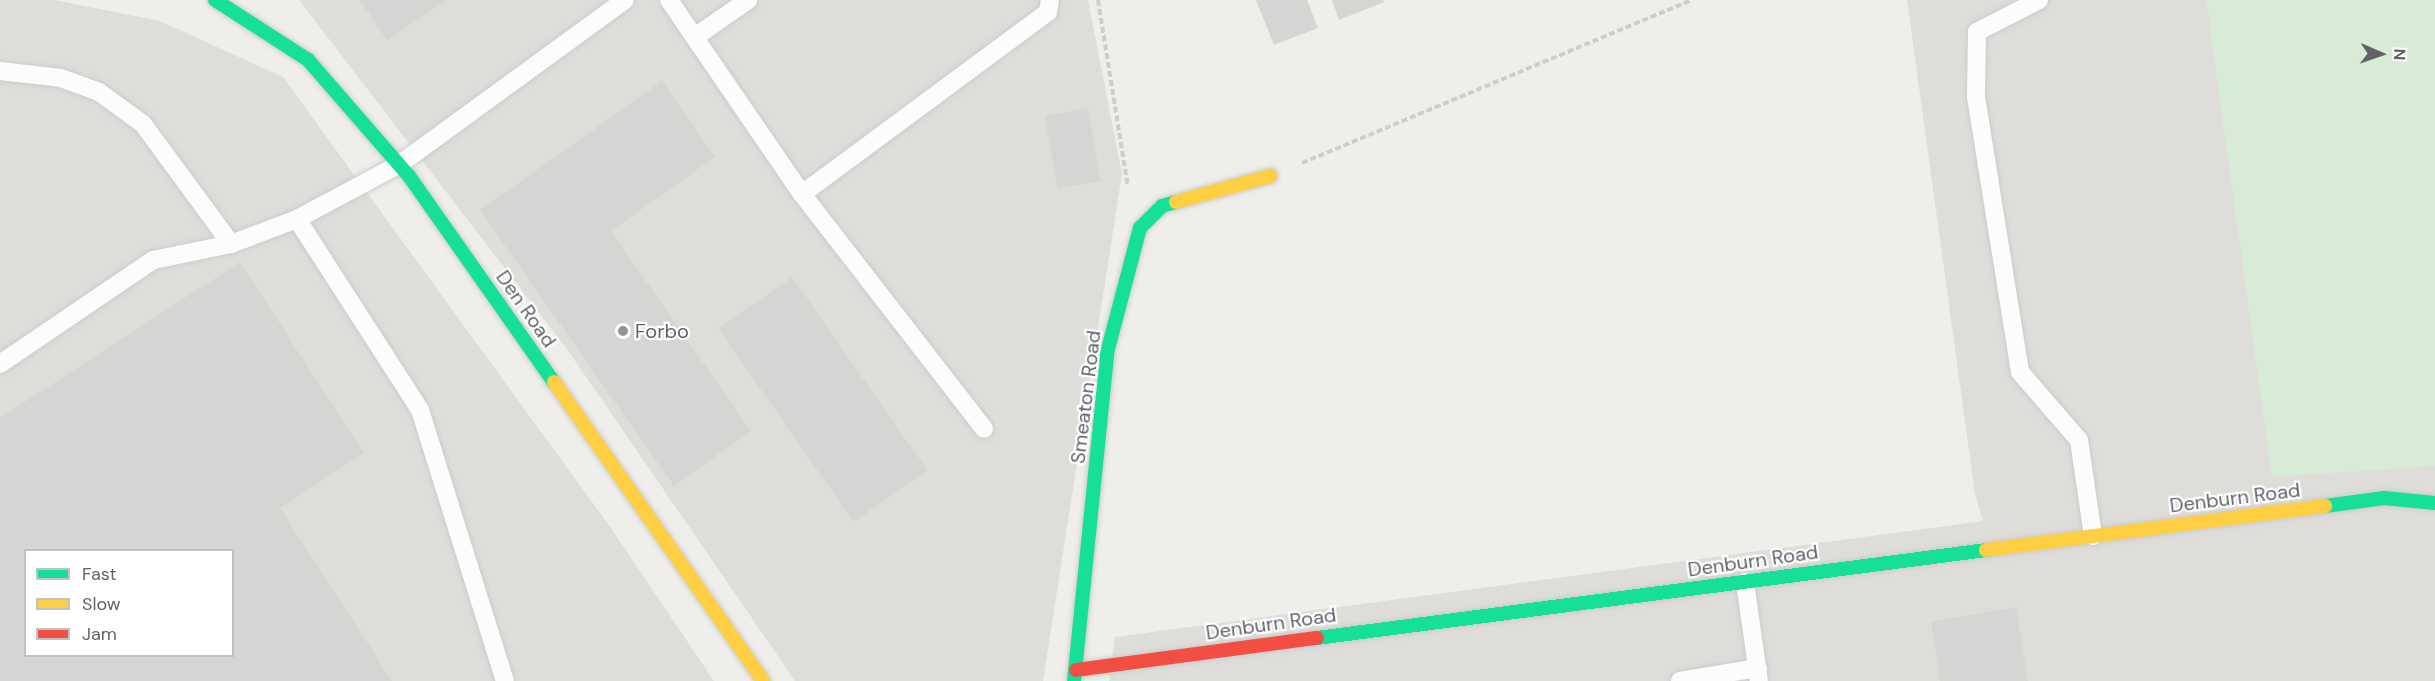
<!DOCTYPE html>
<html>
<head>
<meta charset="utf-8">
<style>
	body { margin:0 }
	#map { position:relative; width:2435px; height:681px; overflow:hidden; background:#efeeea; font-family:"DM Sans",sans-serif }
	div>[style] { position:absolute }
	.industrial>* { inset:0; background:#dfddda }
	.green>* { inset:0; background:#d8ebd6 }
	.building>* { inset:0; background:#d6d5d3; transform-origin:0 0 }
	.path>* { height:4px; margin-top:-2px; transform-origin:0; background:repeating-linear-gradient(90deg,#cacfcc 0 6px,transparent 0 9px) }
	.roads { filter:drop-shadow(0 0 2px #cbcccc) drop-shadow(0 0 2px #cbcccc) }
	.lane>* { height:18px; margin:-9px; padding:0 9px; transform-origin:9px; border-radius:9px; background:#fdfcfc }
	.fast>* { height:14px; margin:-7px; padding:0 7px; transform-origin:7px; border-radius:7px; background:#16e098 }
	.slow>* { height:14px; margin:-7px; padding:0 7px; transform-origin:7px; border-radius:7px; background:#ffcf43 }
	.jam>* { height:14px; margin:-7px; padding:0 7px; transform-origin:7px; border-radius:7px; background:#f24e42 }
	.dots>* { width:16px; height:16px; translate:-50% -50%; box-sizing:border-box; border:3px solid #fff; border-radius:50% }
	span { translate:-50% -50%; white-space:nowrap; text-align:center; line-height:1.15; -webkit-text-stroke:4.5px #fff; paint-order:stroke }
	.street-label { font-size:20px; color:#5f6368 }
	.poi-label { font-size:20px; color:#5f6368 }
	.left { translate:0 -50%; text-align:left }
	.legend { position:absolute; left:24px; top:549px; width:210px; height:108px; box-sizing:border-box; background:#fff; border:2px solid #bfc1c3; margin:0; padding:8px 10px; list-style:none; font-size:18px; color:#5f6368 }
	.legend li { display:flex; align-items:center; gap:12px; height:30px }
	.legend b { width:30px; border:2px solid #bfc1c3 }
	.north { position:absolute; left:2351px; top:24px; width:60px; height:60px; -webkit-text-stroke:4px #fff; paint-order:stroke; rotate:92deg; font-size:16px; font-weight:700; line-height:24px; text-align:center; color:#5f6368 }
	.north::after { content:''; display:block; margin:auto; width:21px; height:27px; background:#5f6368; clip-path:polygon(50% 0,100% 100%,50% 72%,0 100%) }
</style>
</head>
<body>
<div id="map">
	<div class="industrial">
		<i style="clip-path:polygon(evenodd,0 0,54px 0,160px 21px,283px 77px,611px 528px,714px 681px,0 681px,0 0,26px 550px,232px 550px,232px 656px,26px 656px,26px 550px)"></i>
		<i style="clip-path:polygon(299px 0,1088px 0,1122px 174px,1043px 681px,795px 681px,569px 352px)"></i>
		<i style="clip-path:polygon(1907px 0,2435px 0,2435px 681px,1109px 681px,1115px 637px,1983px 521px,1975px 494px)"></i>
	</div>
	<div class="green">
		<i style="clip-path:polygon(2206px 0,2435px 0,2435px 466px,2272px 477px)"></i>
	</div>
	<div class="building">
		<i style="clip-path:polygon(360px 0,447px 0,387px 40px)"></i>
		<i style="clip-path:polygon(1256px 0,1307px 0,1318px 28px,1274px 45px)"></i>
		<i style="clip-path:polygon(1332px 0,1383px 0,1384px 2px,1339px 20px)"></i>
		<i style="clip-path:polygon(662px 81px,715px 157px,611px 231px,751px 431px,674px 486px,480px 210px)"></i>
		<i style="left:1088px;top:108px;width:74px;height:44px;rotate:80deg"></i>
		<i style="clip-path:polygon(evenodd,240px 262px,364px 453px,280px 508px,392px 681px,0 681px,0 418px,240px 262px,26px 550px,232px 550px,232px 656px,26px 656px,26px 550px)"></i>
		<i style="left:792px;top:277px;width:236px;height:90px;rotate:55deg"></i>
		<i style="clip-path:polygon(2016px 607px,2028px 681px,1940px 681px,1931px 622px)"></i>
	</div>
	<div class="path">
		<i style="left:1098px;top:0;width:189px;rotate:80.9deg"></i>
		<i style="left:1302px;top:163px;width:422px;rotate:-22.7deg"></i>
	</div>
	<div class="roads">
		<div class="lane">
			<i style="left:669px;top:0;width:235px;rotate:55.6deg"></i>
			<i style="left:802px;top:194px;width:297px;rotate:52.2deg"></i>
			<i style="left:2039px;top:0;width:70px;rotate:152.7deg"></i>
			<i style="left:1977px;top:32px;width:65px;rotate:90.9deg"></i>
			<i style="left:1976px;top:97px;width:278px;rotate:80.9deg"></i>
			<i style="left:2020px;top:372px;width:90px;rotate:49.1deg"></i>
			<i style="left:2079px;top:440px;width:97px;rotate:81.7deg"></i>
			<i style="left:695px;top:37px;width:65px;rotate:-34.9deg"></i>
			<i style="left:0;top:71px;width:61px;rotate:6.5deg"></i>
			<i style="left:61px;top:78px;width:40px;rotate:20.2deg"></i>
			<i style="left:99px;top:92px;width:54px;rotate:36deg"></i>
			<i style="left:143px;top:124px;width:149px;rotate:53.7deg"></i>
			<i style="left:231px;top:244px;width:80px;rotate:168.4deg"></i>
			<i style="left:153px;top:260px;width:185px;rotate:145.8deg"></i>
			<i style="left:802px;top:194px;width:306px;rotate:-36.5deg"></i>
			<i style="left:1048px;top:12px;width:12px;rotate:-81deg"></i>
			<i style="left:297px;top:219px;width:227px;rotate:57.2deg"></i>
			<i style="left:420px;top:410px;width:284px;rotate:72.6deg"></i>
			<i style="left:231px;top:244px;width:71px;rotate:-20.7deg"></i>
			<i style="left:297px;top:219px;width:117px;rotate:-28.1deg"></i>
			<i style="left:400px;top:164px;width:278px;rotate:-36.1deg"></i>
			<i style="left:1745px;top:582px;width:100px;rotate:82deg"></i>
			<i style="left:1680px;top:681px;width:79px;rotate:-9.5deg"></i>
		</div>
		<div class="fast">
			<i style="left:215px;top:0;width:111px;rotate:32.8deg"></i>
			<i style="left:308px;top:60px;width:154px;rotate:49deg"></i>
			<i style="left:409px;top:176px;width:252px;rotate:54.9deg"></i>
			<i style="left:2325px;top:506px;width:60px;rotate:-7.7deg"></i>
			<i style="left:2384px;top:498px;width:51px;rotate:5.6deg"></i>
			<i style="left:1317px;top:638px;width:675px;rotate:-7.49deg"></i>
			<i style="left:1074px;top:681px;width:334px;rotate:-84.2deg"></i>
			<i style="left:1108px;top:349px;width:125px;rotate:-75.2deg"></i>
			<i style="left:1140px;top:228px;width:31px;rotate:-45deg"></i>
			<i style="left:1162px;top:206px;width:15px;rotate:-16deg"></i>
		</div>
		<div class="slow">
			<i style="left:1176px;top:202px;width:98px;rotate:-15.5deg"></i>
			<i style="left:554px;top:382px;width:365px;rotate:55deg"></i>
			<i style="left:1986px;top:550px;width:342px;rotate:-7.4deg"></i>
		</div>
		<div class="jam">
			<i style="left:1076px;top:670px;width:243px;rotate:-7.6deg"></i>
		</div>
	</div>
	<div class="dots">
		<i style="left:623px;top:331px;background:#919496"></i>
	</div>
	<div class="street-label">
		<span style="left:526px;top:309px;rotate:55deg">Den Road</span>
		<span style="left:1086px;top:397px;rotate:-83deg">Smeaton Road</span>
		<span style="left:2235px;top:498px;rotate:-7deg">Denburn Road</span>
		<span style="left:1753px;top:561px;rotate:-8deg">Denburn Road</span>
		<span style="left:1271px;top:624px;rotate:-8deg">Denburn Road</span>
	</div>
	<div class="poi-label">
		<span class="left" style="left:635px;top:331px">Forbo</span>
	</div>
	<ul class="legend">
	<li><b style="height:8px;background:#16e098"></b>Fast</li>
	<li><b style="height:8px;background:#ffcf43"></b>Slow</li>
	<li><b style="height:8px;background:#f24e42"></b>Jam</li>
	</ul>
	<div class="north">N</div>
</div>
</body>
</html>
